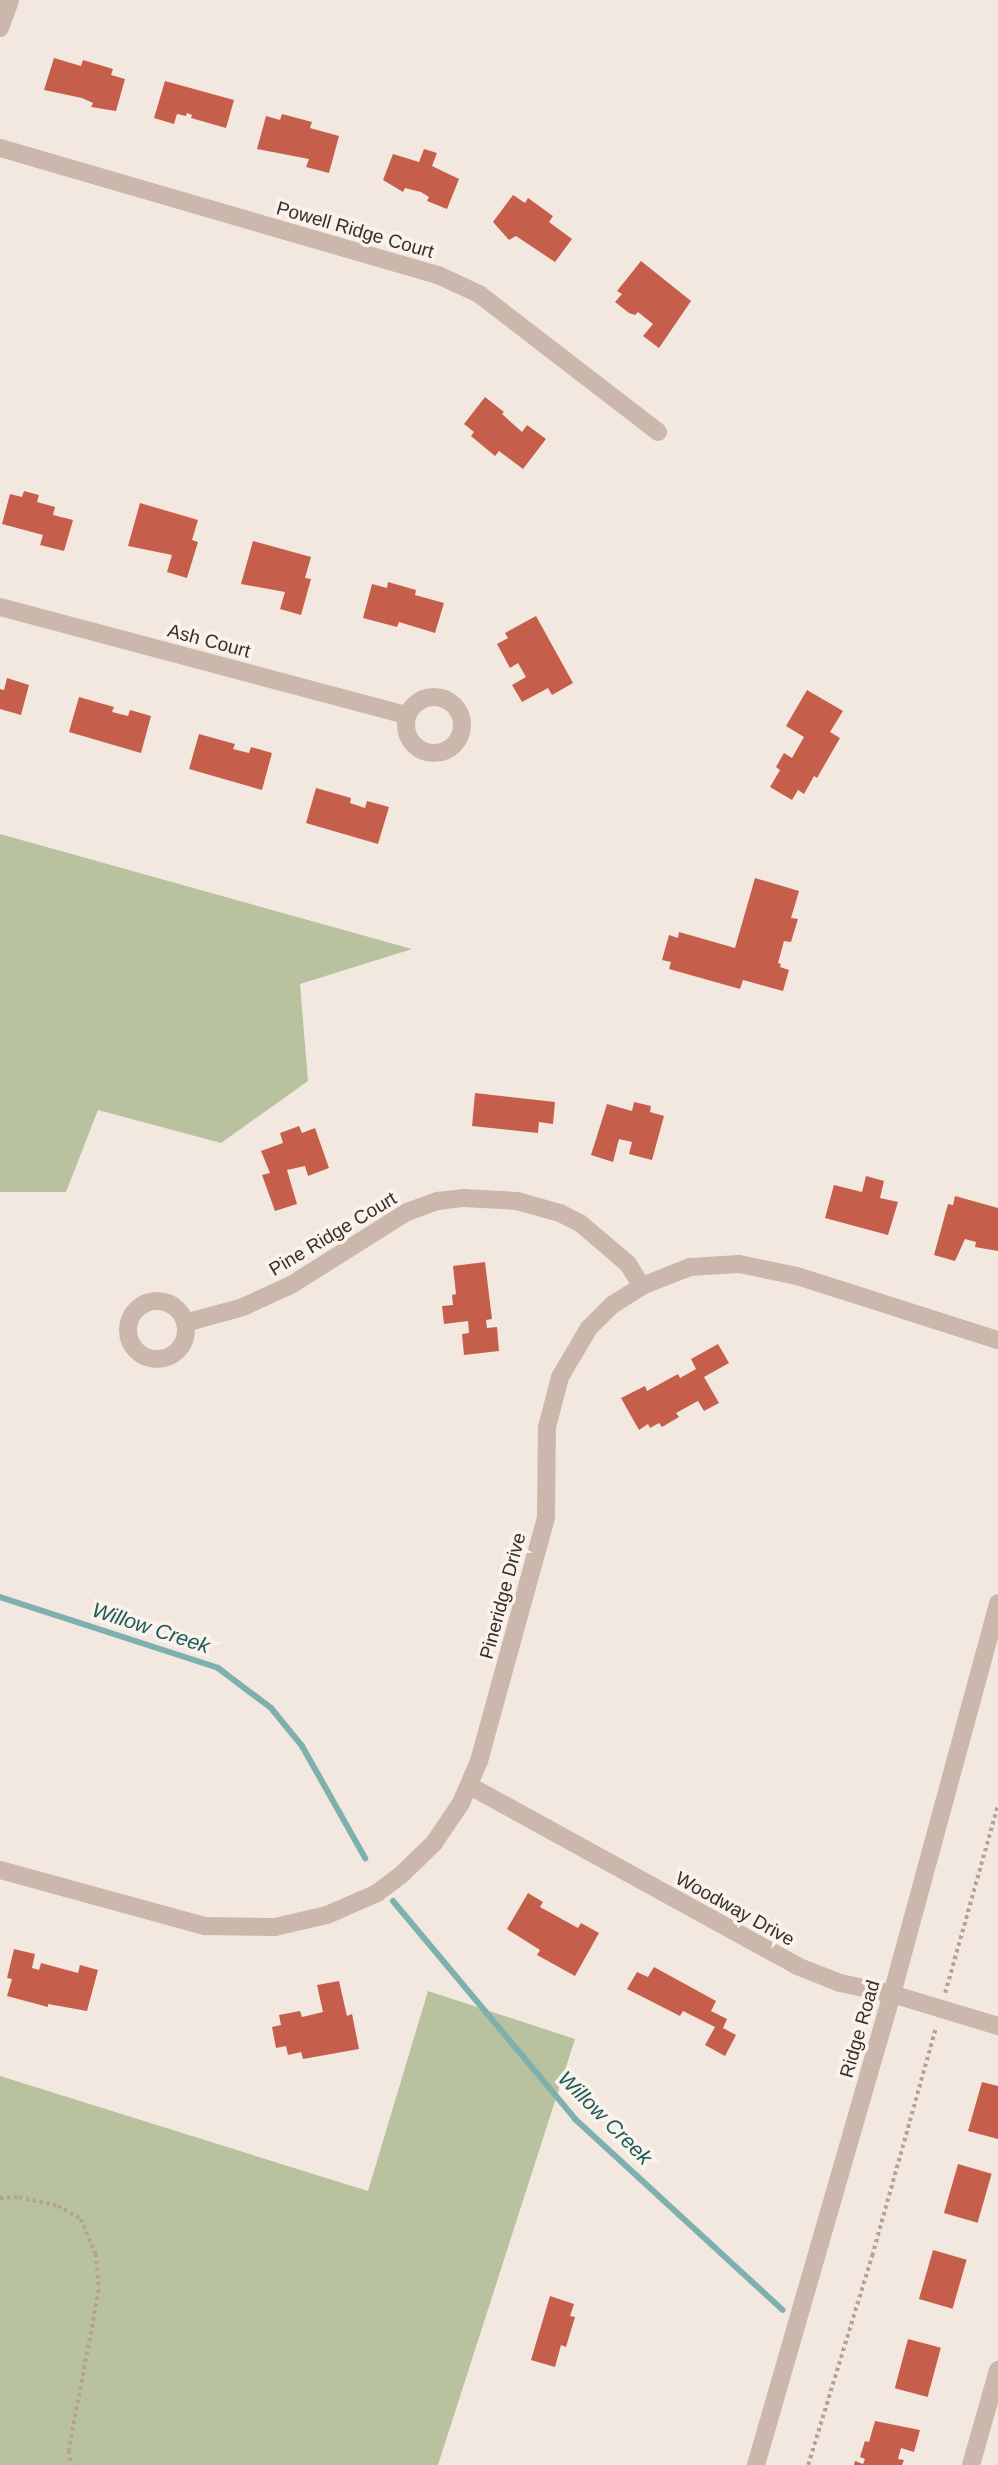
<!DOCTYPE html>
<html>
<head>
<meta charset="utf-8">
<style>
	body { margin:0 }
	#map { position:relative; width:998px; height:2465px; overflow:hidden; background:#f3e8df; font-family:Helvetica,sans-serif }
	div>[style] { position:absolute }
	.green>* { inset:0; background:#b9c29f }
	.stream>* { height:6px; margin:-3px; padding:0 3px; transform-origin:3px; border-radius:3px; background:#7eb0ae }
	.building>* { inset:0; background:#c55f4b; transform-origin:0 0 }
	.path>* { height:3.5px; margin-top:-1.75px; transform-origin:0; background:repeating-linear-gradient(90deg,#b7a195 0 3.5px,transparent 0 7px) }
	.minor>* { height:18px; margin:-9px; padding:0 9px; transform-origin:9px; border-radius:9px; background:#cbb7ab }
	.minor>.ring { margin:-9px; padding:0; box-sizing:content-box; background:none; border:18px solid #cbb7ab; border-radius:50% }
	span { translate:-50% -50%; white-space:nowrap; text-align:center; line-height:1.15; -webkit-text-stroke:7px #faf3ec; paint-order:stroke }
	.street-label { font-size:19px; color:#392e2a }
	.water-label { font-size:21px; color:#1f5b5a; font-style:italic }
</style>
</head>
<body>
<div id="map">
	<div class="green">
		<i style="clip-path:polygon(0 834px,412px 949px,300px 984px,308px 1081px,221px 1143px,98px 1110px,66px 1192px,0 1192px)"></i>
		<i style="clip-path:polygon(428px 1991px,575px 2039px,438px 2465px,0 2465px,0 2076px,368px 2191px)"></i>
	</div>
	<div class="stream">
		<i style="left:0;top:1597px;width:229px;rotate:18deg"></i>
		<i style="left:218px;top:1668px;width:66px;rotate:37deg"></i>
		<i style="left:271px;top:1708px;width:49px;rotate:50.8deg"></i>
		<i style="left:302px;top:1746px;width:129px;rotate:60.6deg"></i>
		<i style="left:393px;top:1901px;width:284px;rotate:50.1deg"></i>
		<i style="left:575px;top:2119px;width:282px;rotate:42.6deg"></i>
	</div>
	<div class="building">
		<i style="clip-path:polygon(54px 58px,81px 66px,83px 60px,113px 69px,111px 75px,125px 79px,116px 111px,91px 107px,93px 103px,82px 98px,44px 90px)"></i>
		<i style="clip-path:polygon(165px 81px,234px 100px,226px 128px,191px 118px,192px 115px,187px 113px,186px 116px,177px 114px,174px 124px,154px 118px)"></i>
		<i style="clip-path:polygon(282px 114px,312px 122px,310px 128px,339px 136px,329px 173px,306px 167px,309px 159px,257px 149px,266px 116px,280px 120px)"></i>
		<i style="clip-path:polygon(424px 149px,437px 153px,432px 166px,459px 179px,447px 209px,427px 201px,429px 197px,421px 192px,405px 188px,403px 192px,383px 180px,393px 154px,419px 162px)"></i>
		<i style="clip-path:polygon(513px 195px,525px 203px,528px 198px,553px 216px,549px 222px,572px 239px,555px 262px,516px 236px,509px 240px,493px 222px)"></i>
		<i style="clip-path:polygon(641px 261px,691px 301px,659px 348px,643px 336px,653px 324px,638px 312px,635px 315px,629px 313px,615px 302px,622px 294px,617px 291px)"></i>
		<i style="clip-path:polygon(485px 397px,504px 412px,502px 414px,522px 432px,527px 425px,546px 439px,523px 469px,499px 451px,495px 456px,471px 436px,474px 432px,464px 424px)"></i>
		<i style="clip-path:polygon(24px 491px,39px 495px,37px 502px,55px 507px,53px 515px,73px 520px,64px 551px,40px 545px,43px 535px,2px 524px,10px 494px,22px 497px)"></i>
		<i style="clip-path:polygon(140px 503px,198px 520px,192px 540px,198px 542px,187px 578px,167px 572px,172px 555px,128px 546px)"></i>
		<i style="clip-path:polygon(253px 541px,311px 557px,305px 578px,311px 579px,301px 615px,280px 609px,285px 592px,241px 584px)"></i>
		<i style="clip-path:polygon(388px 582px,416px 590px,415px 595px,444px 603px,435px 633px,399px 622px,397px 627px,363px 618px,372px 584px,387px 588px)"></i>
		<i style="clip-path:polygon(536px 616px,573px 683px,552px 695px,548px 688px,522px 702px,512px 685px,526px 677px,518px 663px,510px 668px,497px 644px,508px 638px,505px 633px)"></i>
		<i style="clip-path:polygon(7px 678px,29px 685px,21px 715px,0 709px,0 689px,4px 690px)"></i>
		<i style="clip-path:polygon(807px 690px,843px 711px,830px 732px,840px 738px,817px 778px,814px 776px,804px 794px,798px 790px,792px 800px,770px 787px,780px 770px,776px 767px,784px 753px,792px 758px,804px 737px,786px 726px)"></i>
		<i style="clip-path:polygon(79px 697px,114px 707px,112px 712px,128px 716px,130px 710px,151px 716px,141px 753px,69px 732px)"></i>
		<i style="clip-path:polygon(199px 734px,235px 744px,233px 749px,249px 753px,251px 747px,272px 753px,262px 790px,189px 769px)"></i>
		<i style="clip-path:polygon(316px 788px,351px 798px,350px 803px,365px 808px,367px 801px,389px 807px,378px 844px,306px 823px)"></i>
		<i style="clip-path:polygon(755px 878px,799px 891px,791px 918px,798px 919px,791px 942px,784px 941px,778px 963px,781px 964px,780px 967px,789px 970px,783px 991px,743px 980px,740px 989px,669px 969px,671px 962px,662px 960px,669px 935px,678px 938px,679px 932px,735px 948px)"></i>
		<i style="clip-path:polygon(475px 1093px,555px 1102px,553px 1124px,539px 1122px,538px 1133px,472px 1126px)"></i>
		<i style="clip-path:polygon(634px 1102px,651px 1106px,650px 1112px,664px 1116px,652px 1160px,629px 1154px,632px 1142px,619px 1139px,613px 1162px,591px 1155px,607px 1104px,632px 1111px)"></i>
		<i style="clip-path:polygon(299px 1126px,302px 1133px,315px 1128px,329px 1168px,308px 1176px,305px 1166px,287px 1170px,297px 1204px,275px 1211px,262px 1175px,270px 1173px,261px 1151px,283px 1143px,280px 1133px)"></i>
		<i style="clip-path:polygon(866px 1176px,884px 1181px,880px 1198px,898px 1202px,888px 1235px,825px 1218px,834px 1185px,862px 1192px)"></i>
		<i style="clip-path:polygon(955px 1196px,998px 1208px,998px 1251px,975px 1247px,976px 1242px,965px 1239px,955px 1261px,934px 1255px,948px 1204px,953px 1205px)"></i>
		<i style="clip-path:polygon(485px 1262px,492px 1319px,486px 1320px,487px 1328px,497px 1327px,499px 1351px,464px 1355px,462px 1334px,469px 1333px,468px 1321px,444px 1324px,442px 1306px,453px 1305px,452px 1295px,456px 1294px,453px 1266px)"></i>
		<i style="clip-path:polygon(718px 1344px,729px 1363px,704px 1377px,719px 1403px,704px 1411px,698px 1401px,676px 1413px,679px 1417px,662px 1427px,659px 1423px,650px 1428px,648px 1424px,639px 1430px,621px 1398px,645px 1386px,647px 1391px,678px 1374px,680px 1378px,696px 1369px,691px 1359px)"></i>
		<i style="clip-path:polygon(528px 1893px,543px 1902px,540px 1907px,578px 1928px,581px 1923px,599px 1933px,575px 1976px,537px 1955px,540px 1950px,507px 1929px)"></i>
		<i style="clip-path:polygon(14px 1949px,35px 1954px,32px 1968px,39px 1970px,41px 1963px,78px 1973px,80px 1965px,98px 1970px,87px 2011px,48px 2004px,48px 2007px,7px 1996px,12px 1979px,7px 1978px)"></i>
		<i style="clip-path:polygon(654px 1967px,716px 2001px,711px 2011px,727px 2019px,723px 2028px,736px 2035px,725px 2056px,705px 2045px,715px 2027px,683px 2011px,680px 2016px,627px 1989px,637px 1972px,648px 1977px)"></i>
		<i style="clip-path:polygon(339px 1981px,347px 2016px,352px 2014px,359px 2049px,303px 2059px,301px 2052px,288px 2055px,286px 2046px,276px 2048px,272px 2027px,281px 2025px,279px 2015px,300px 2011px,302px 2017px,323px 2012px,317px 1985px)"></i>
		<i style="clip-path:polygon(982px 2082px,998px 2086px,998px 2139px,968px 2131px)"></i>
		<i style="left:958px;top:2164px;width:35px;height:51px;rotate:16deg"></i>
		<i style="left:933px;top:2250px;width:35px;height:51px;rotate:16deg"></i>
		<i style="clip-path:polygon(550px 2296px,574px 2304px,570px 2316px,575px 2317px,566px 2347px,561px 2345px,555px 2367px,531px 2360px)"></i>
		<i style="left:908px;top:2339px;width:34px;height:51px;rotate:15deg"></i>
		<i style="clip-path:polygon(875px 2421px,920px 2430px,914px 2452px,901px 2448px,898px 2459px,904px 2460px,902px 2465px,854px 2465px,855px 2461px,863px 2464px,865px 2459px,860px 2457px,865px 2441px,869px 2442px)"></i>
	</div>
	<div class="path">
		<i style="left:945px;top:1993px;width:195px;rotate:-74.3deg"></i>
		<i style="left:0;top:2198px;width:19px;rotate:-3deg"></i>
		<i style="left:19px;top:2197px;width:40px;rotate:13deg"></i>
		<i style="left:58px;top:2206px;width:26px;rotate:29deg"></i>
		<i style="left:81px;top:2219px;width:38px;rotate:67deg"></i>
		<i style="left:96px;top:2254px;width:36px;rotate:85deg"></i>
		<i style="left:99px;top:2290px;width:164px;rotate:100.6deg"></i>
		<i style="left:69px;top:2451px;width:14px;rotate:82deg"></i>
		<i style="left:808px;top:2465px;width:219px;rotate:-73deg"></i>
		<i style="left:872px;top:2256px;width:238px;rotate:-74.4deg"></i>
	</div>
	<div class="minor">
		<i style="left:0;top:28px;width:30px;rotate:-70deg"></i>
		<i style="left:0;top:148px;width:456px;rotate:16.2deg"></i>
		<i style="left:438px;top:275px;width:45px;rotate:24.9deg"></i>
		<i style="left:479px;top:294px;width:226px;rotate:37.6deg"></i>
		<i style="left:0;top:607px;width:421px;rotate:14.9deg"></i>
		<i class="ring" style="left:406px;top:697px;width:38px;height:38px"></i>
		<i class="ring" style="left:128px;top:1301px;width:40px;height:40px"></i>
		<i style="left:185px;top:1323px;width:60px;rotate:-15.4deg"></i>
		<i style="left:243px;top:1307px;width:53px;rotate:-24.6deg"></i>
		<i style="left:291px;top:1285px;width:137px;rotate:-32.2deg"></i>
		<i style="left:407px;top:1212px;width:33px;rotate:-20deg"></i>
		<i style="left:438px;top:1201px;width:26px;rotate:-7deg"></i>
		<i style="left:464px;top:1198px;width:53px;rotate:3.2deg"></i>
		<i style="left:517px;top:1201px;width:45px;rotate:15.6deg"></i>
		<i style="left:560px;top:1213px;width:22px;rotate:27deg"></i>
		<i style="left:580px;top:1223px;width:63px;rotate:40.5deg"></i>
		<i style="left:628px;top:1264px;width:26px;rotate:58deg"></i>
		<i style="left:470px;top:1786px;width:373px;rotate:28.8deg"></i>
		<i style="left:797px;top:1966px;width:46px;rotate:21.6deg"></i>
		<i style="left:840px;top:1983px;width:53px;rotate:11.9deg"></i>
		<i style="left:892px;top:1994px;width:111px;rotate:16.8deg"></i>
		<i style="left:0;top:1870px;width:213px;rotate:15.3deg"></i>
		<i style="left:205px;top:1926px;width:70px;rotate:0.8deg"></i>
		<i style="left:275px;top:1927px;width:53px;rotate:-13deg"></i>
		<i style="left:327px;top:1915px;width:55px;rotate:-23.7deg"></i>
		<i style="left:377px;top:1893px;width:30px;rotate:-37deg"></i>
		<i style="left:401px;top:1875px;width:46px;rotate:-44.1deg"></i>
		<i style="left:434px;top:1843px;width:48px;rotate:-56deg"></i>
		<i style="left:461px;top:1803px;width:46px;rotate:-66.8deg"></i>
		<i style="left:479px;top:1761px;width:253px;rotate:-74.6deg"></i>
		<i style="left:546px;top:1517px;width:90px;rotate:-89.4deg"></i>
		<i style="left:547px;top:1427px;width:52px;rotate:-75.4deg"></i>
		<i style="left:560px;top:1377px;width:57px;rotate:-59.4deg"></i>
		<i style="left:589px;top:1328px;width:33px;rotate:-45deg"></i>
		<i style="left:612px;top:1305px;width:36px;rotate:-32deg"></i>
		<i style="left:642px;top:1286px;width:52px;rotate:-21.6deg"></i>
		<i style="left:690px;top:1267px;width:49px;rotate:-3.5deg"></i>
		<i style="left:739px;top:1264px;width:59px;rotate:11.7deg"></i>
		<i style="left:797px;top:1276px;width:211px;rotate:17.7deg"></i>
		<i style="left:756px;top:2465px;width:490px;rotate:-73.9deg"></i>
		<i style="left:892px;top:1994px;width:405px;rotate:-74.8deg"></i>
		<i style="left:971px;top:2465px;width:99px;rotate:-74.1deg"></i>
	</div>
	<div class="street-label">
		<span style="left:355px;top:230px;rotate:16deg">Powell Ridge Court</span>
		<span style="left:209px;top:641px;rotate:15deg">Ash Court</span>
		<span style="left:333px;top:1234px;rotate:-31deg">Pine Ridge Court</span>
		<span style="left:503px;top:1596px;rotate:-75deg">Pineridge Drive</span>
		<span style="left:735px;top:1909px;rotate:29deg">Woodway Drive</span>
		<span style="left:860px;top:2029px;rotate:-74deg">Ridge Road</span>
	</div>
	<div class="water-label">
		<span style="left:151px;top:1628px;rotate:18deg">Willow Creek</span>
		<span style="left:605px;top:2118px;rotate:45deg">Willow Creek</span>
	</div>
</div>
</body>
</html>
